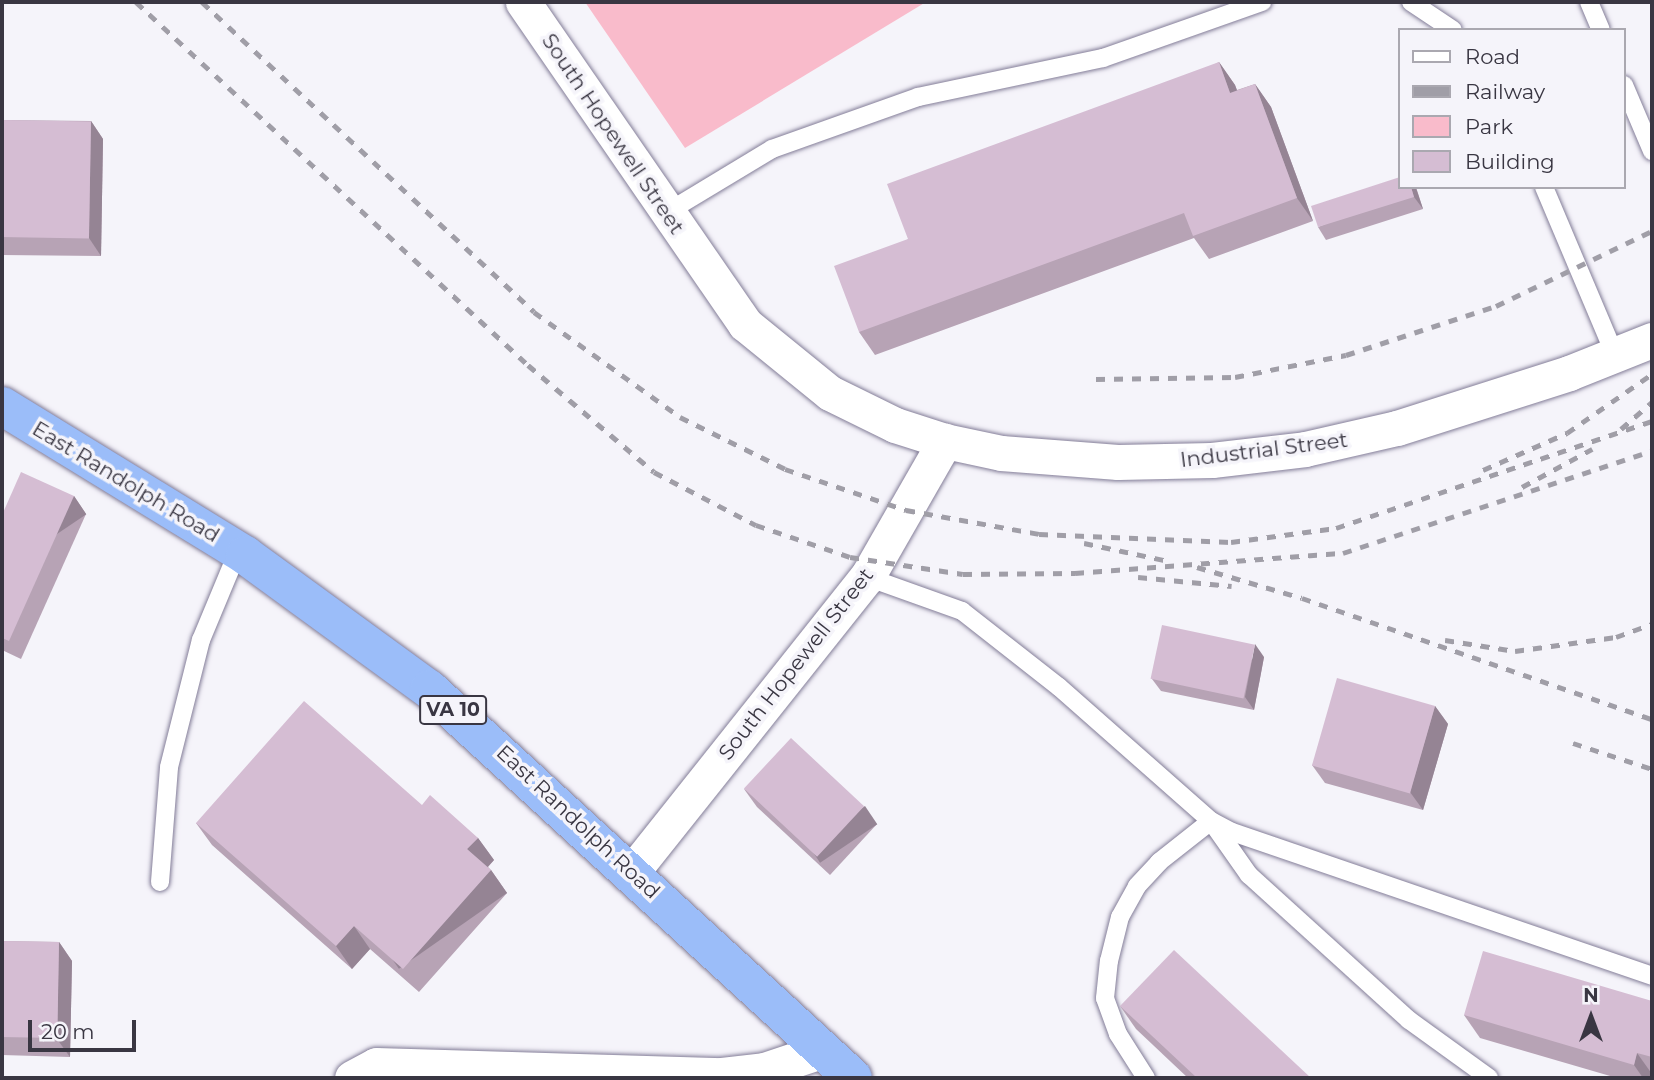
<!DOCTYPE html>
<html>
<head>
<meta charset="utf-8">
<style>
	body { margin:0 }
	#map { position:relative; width:1654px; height:1080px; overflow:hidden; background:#f5f4fa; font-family:Montserrat,sans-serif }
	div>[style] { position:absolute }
	.green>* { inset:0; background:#f9bbcb }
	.roads { filter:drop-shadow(0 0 2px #837d98) drop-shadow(0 0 2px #837d98) }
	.lane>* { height:18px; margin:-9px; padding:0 9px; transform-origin:9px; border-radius:9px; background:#fff }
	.street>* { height:35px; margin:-17.5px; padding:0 17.5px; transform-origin:17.5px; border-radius:17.5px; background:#fff }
	.highway>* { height:38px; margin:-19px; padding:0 19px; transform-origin:19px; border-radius:19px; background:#9bbdf9 }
	.rail>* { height:5px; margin-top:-2.5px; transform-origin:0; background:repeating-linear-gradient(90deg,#a09ea7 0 9px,transparent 0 18px) }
	.wall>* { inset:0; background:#b7a3b5 }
	.shaded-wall>* { inset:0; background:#958494; transform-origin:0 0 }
	.building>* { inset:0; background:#d5bdd3; transform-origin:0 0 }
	span { translate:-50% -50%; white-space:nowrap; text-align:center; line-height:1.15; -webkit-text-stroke:7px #f5f4fa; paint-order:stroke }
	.shield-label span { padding:2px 5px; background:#f5f4fa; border:2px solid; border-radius:5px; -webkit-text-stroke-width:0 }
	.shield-label { font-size:19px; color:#393642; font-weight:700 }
	.street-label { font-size:21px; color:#393642 }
	.frame { position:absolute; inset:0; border:4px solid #393642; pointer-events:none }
	.legend { position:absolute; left:1398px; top:28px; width:228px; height:161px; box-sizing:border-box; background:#f5f4fa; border:2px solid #aaa8b0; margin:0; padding:9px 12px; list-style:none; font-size:21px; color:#393642 }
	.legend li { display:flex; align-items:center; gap:14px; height:35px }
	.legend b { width:35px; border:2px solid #aaa8b0 }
	.north { position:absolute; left:1556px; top:982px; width:70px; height:70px; -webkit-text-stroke:5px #f5f4fa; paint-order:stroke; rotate:0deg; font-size:19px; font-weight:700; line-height:28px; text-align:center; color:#393642 }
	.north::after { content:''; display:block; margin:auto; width:24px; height:32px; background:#393642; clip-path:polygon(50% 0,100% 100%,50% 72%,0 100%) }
	.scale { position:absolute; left:28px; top:1020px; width:108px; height:32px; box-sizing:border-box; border:4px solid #393642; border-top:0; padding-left:9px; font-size:21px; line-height:24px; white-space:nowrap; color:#393642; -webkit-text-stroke:5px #f5f4fa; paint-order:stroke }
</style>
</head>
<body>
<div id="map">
	<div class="green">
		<i style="clip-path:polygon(585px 2px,926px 2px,685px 148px)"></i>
	</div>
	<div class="roads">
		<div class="lane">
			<i style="left:1411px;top:2px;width:50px;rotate:33.7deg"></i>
			<i style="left:1589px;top:2px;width:30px;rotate:67deg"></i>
			<i style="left:1624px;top:85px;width:72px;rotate:67deg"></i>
			<i style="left:1544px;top:187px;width:182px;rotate:67.1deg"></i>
			<i style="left:666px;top:213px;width:124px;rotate:-31.1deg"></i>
			<i style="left:772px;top:149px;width:155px;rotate:-19.6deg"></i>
			<i style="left:918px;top:97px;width:189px;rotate:-11.9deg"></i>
			<i style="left:1103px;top:58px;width:169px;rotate:-19.4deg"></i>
			<i style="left:867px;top:577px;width:101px;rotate:19.7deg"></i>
			<i style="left:962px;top:611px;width:123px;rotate:38.1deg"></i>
			<i style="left:1059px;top:687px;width:203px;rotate:41.4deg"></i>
			<i style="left:1211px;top:821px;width:24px;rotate:28deg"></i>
			<i style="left:1232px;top:832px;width:444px;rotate:18.9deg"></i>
			<i style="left:160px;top:882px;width:115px;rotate:-85.5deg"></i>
			<i style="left:169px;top:767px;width:131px;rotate:-75.9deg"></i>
			<i style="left:201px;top:640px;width:96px;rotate:-67.4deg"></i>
			<i style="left:1146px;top:1078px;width:52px;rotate:-122.5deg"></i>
			<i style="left:1118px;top:1034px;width:38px;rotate:-110deg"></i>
			<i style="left:1105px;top:998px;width:37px;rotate:-84deg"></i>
			<i style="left:1109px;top:961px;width:45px;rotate:-76deg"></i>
			<i style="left:1120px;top:917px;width:35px;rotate:-61deg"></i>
			<i style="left:1137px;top:886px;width:33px;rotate:-47deg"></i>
			<i style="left:1159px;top:862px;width:66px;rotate:-38.3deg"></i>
			<i style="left:1211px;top:821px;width:66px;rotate:54.9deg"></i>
			<i style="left:1249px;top:875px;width:216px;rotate:42.2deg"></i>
			<i style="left:1409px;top:1020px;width:99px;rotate:35.9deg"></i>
		</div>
		<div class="street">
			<i style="left:523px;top:2px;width:391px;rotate:55.4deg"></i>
			<i style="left:745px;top:324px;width:109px;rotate:39.1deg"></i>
			<i style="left:830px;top:393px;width:72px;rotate:26.2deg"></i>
			<i style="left:895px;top:425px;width:52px;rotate:17.7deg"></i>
			<i style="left:945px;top:441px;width:57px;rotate:12.1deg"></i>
			<i style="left:1001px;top:453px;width:117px;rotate:4.4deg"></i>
			<i style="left:1118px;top:462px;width:94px;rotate:-1.2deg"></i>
			<i style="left:1212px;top:460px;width:94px;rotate:-6.7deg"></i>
			<i style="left:1305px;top:449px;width:94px;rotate:-12.9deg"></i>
			<i style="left:1397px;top:428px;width:181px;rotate:-17.7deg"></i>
			<i style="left:1569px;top:373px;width:89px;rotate:-21.7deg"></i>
			<i style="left:632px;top:872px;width:377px;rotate:-51.5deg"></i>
			<i style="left:867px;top:577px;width:157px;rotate:-60.2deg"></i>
			<i style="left:352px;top:1078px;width:27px;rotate:-28deg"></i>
			<i style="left:376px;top:1065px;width:346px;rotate:1.7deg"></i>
			<i style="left:722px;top:1075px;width:42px;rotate:-6.8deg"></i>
			<i style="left:764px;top:1070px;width:63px;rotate:-18.4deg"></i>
		</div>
		<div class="highway">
			<i style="left:2px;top:406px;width:285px;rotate:31.5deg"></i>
			<i style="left:245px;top:555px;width:228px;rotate:36.1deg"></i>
			<i style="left:429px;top:689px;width:575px;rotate:42.53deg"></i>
		</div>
	</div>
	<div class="rail">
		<i style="left:136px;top:2px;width:534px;rotate:42.8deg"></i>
		<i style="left:528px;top:365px;width:165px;rotate:40.3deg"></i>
		<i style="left:654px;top:472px;width:115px;rotate:27.5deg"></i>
		<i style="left:756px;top:525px;width:99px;rotate:18.8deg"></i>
		<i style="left:850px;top:557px;width:114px;rotate:8.6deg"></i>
		<i style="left:963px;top:574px;width:112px;rotate:-0.5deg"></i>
		<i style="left:1075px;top:573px;width:269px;rotate:-4.3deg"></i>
		<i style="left:1343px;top:553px;width:325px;rotate:-18.3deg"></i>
		<i style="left:202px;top:2px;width:454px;rotate:43deg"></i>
		<i style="left:534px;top:312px;width:180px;rotate:35.7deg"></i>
		<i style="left:680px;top:417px;width:117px;rotate:26.3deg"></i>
		<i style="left:785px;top:469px;width:128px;rotate:18.7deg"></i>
		<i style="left:906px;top:510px;width:135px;rotate:10.2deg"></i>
		<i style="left:1039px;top:534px;width:192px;rotate:2.4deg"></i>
		<i style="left:1231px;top:542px;width:106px;rotate:-7.6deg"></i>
		<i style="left:1336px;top:528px;width:334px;rotate:-18.7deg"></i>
		<i style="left:1096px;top:379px;width:139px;rotate:-0.8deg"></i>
		<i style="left:1235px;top:377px;width:113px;rotate:-11.2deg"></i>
		<i style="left:1346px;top:355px;width:158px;rotate:-18.1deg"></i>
		<i style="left:1496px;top:306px;width:173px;rotate:-25.7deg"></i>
		<i style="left:1621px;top:429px;width:41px;rotate:-41.1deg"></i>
		<i style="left:1483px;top:470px;width:92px;rotate:-23.8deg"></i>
		<i style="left:1567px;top:433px;width:103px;rotate:-34.8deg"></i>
		<i style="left:1522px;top:487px;width:80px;rotate:-28.5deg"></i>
		<i style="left:1084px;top:543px;width:87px;rotate:12deg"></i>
		<i style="left:1197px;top:567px;width:109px;rotate:16.4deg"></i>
		<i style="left:1302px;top:598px;width:370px;rotate:19.1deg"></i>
		<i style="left:1138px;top:577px;width:94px;rotate:5.5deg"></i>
		<i style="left:1445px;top:640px;width:71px;rotate:8.9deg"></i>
		<i style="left:1515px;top:651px;width:102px;rotate:-7.9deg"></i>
		<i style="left:1616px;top:637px;width:38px;rotate:-20deg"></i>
		<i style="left:1573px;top:743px;width:83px;rotate:18.2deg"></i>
	</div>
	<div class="wall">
		<i style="clip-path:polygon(1219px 62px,1235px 85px,1237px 90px,1255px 84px,1271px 107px,1313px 221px,1209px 259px,1194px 238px,875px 355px,859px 332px,908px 239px)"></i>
		<i style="clip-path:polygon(2px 120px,91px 121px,103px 139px,101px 256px,2px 255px)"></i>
		<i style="clip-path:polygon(1416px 187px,1423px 209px,1326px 240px,1318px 227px)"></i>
		<i style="clip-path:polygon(74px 496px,86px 514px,21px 659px,2px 650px,2px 515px)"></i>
		<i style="clip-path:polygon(1264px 657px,1254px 710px,1161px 691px,1152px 679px)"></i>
		<i style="clip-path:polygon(1435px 706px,1448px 724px,1423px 810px,1325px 783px,1312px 765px)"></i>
		<i style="clip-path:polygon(744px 789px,877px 824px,830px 875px,757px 807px)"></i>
		<i style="clip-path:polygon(422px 805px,478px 838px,494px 860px,488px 867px,491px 870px,507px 893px,419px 992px,370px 949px,352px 969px,212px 845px,196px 823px)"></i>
		<i style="clip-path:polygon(2px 941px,59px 942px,72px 961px,70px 1057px,2px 1055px)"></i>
		<i style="clip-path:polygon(1652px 1001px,1652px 1078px,1617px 1078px,1480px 1038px,1464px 1015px)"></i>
		<i style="clip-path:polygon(1120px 1006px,1311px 1078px,1188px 1078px,1136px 1029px)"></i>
	</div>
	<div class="shaded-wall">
		<i style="clip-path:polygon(1219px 62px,1235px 85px,1246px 116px,1230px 93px)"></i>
		<i style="clip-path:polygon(1255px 84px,1271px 107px,1313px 221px,1297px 198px)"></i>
		<i style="clip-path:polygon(91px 121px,103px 139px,101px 256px,89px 238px)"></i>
		<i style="clip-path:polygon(1411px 187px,1416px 188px,1423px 209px,1414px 197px)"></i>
		<i style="left:74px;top:496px;width:22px;height:159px;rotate:56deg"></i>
		<i style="clip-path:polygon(1255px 644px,1264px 657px,1254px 710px,1245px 697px)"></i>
		<i style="clip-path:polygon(1435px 706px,1448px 724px,1423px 810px,1410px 792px)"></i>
		<i style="left:865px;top:806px;width:22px;height:69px;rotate:56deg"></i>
		<i style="clip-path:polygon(478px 838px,494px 860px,483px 872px,467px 849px)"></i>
		<i style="left:491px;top:870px;width:28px;height:132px;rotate:55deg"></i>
		<i style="clip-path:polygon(354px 926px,370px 949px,352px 969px,336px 946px)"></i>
		<i style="clip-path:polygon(59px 942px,72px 961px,70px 1057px,57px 1039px)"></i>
		<i style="clip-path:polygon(1637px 1053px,1652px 1074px,1652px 1078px,1643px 1078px,1634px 1065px)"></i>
	</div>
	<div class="building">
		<i style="clip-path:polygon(1219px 62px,1230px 93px,1255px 84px,1297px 198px,1193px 236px,1184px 213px,859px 332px,834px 266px,908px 239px,887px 184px)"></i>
		<i style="left:2px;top:120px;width:89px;height:117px;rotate:1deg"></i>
		<i style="clip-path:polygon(1400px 177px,1400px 187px,1411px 187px,1414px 197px,1318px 227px,1311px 206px)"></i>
		<i style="clip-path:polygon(21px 472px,74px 496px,9px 641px,2px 638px,2px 515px)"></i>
		<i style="left:1162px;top:625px;width:95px;height:55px;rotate:12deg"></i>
		<i style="left:1337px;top:678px;width:102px;height:91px;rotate:16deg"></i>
		<i style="clip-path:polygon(304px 701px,422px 805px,430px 795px,478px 838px,467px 849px,491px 870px,403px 969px,354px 926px,336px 946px,196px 823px)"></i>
		<i style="left:791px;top:738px;width:100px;height:69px;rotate:43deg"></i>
		<i style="left:2px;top:941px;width:57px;height:96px;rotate:1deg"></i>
		<i style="clip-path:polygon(1174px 950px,1311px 1078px,1197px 1078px,1120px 1006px)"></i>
		<i style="clip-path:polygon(1483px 951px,1652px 1001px,1652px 1057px,1637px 1053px,1634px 1065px,1464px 1015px)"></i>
	</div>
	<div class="shield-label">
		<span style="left:453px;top:710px">VA 10</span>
	</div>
	<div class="street-label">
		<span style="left:613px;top:134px;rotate:56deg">South Hopewell Street</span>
		<span style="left:1264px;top:450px;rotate:-7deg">Industrial Street</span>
		<span style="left:126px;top:482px;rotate:31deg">East Randolph Road</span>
		<span style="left:796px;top:664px;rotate:-52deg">South Hopewell Street</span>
		<span style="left:578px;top:822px;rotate:43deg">East Randolph Road</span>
	</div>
	<div class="frame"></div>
	<ul class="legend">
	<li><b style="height:9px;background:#fff"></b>Road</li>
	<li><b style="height:9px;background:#a09ea7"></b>Railway</li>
	<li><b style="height:19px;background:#f9bbcb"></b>Park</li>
	<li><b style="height:19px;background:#d5bdd3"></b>Building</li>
	</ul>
	<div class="north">N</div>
	<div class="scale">20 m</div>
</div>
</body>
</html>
